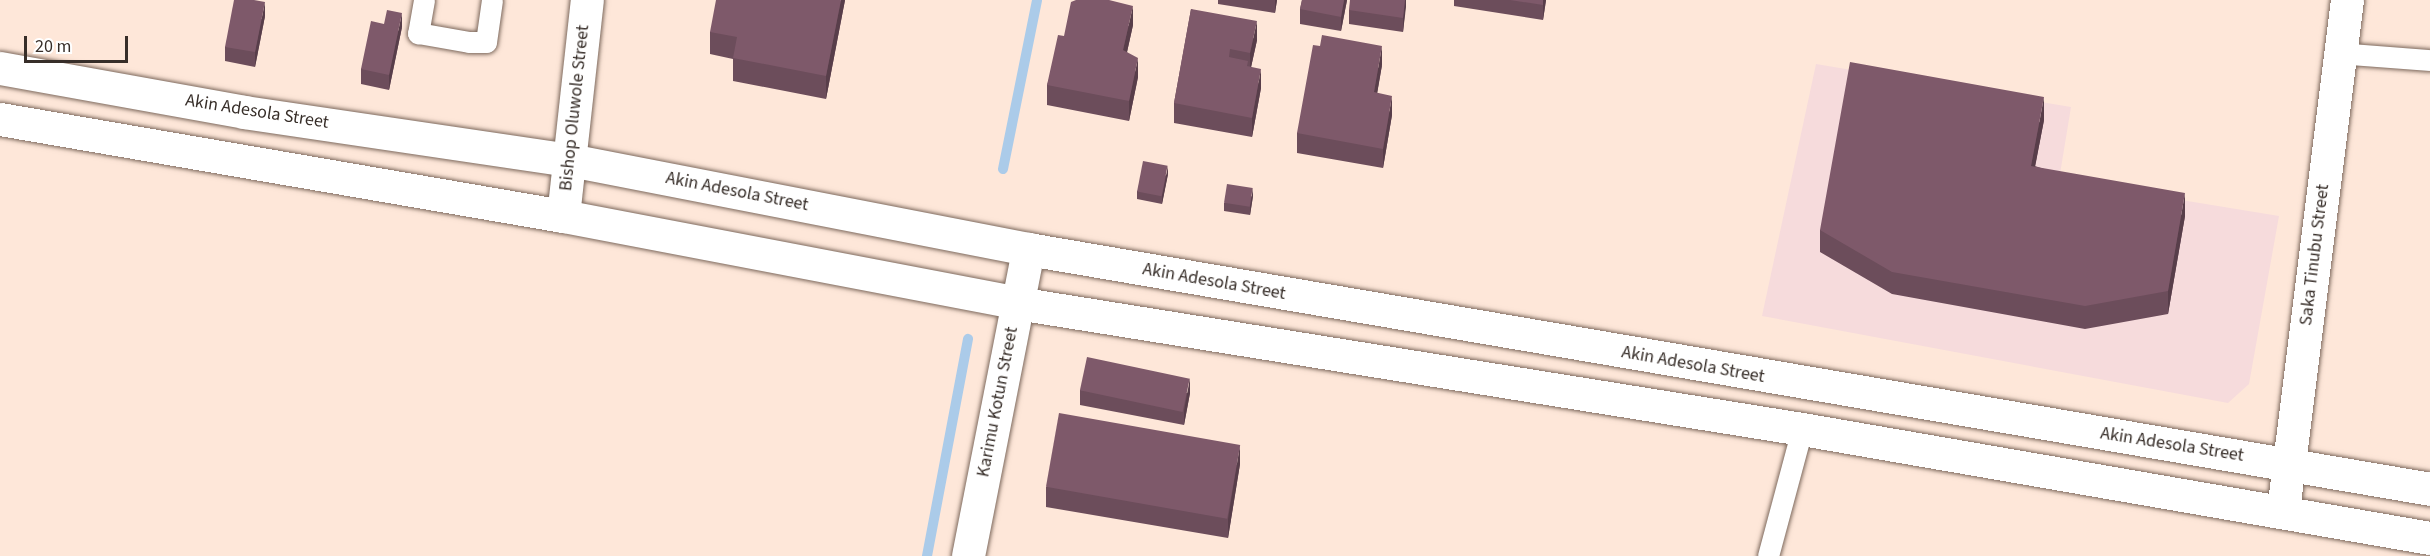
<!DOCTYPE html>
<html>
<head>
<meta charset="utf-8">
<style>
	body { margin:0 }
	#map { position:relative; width:2430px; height:556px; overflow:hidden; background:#fee7d9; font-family:"Source Sans 3",sans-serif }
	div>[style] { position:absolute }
	.commercial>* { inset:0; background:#f6dbdc }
	.stream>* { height:10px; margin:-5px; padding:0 5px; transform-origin:5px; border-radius:5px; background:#abcbe9 }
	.roads { filter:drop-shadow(0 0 2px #7d695d) drop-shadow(0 0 2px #7d695d) }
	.service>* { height:21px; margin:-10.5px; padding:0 10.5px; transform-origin:10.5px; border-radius:10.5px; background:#fff }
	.tertiary>* { height:33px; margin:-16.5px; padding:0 16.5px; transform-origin:16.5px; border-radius:16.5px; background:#fff }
	.primary>* { height:33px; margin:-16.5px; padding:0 16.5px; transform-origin:16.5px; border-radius:16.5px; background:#fff }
	.wall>* { inset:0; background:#6c4d5b }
	.shaded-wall>* { inset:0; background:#583e4a }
	.building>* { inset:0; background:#7e596a; transform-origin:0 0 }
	span { translate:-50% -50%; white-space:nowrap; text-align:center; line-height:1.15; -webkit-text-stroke:6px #fff; paint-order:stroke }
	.street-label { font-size:18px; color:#372e29 }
	.scale { position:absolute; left:24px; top:36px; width:104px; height:27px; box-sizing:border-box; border:3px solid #372e29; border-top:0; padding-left:8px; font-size:18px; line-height:21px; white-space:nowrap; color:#372e29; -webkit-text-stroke:4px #fff; paint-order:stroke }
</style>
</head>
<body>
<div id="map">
	<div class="commercial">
		<i style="clip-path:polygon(1816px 64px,2071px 107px,2059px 180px,2279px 216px,2249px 384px,2228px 403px,1762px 316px)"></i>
	</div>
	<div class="stream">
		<i style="left:1003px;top:169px;width:172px;rotate:-78.6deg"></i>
		<i style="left:927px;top:556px;width:221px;rotate:-79.3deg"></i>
	</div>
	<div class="roads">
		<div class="service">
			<i style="left:424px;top:0;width:34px;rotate:100deg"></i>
			<i style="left:418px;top:33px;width:52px;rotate:10deg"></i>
			<i style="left:469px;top:42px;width:17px"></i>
			<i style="left:486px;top:42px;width:42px;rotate:-81.9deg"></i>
			<i style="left:2338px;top:53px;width:92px;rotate:4.4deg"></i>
			<i style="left:1768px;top:556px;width:131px;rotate:-75deg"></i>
		</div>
		<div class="tertiary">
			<i style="left:563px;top:216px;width:217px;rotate:-83.7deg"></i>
			<i style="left:2283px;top:511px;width:515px;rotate:-82.86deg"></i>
			<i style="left:968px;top:556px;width:313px;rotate:-78.9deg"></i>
		</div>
		<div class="primary">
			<i style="left:0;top:68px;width:248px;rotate:10.2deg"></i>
			<i style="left:244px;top:112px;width:330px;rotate:8.4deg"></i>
			<i style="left:570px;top:160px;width:467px;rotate:11deg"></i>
			<i style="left:1028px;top:249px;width:1422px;rotate:9.71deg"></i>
			<i style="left:0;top:119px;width:571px;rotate:9.78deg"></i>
			<i style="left:563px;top:216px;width:462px;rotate:10.8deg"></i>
			<i style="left:1017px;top:303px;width:795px;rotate:9.12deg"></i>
			<i style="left:1802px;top:429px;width:637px;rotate:9.85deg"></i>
		</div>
	</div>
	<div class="wall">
		<i style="clip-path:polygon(845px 0,826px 99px,733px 81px,733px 59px,710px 54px,710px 32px)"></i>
		<i style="clip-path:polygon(1218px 0,1277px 0,1275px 13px,1218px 4px)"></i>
		<i style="clip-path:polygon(1302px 0,1347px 0,1341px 31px,1300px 24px,1300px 9px)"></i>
		<i style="clip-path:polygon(1406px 0,1403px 32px,1349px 24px,1349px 10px)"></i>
		<i style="clip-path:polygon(1454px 0,1546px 0,1543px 20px,1454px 6px)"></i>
		<i style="clip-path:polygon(1191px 9px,1257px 40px,1251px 67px,1261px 88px,1252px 137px,1174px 123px,1174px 103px)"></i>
		<i style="clip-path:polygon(265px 16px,255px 67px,225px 61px,225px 47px)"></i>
		<i style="clip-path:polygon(1133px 25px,1127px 52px,1138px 77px,1129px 121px,1047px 105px,1047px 85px,1064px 36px)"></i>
		<i style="clip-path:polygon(402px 27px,389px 90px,361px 84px,361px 69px)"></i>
		<i style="clip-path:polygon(1382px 65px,1377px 93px,1392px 115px,1383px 168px,1297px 153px,1297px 133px)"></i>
		<i style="clip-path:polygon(2044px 120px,2035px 166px,2185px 216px,2168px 314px,2085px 329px,1892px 294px,1820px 252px,1820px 230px)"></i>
		<i style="clip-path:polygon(1168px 174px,1162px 204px,1137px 199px,1137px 191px)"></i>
		<i style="clip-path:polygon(1253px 196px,1250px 215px,1224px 211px,1224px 203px)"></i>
		<i style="clip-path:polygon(1080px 390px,1190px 393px,1184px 425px,1080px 405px)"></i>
		<i style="clip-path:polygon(1240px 464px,1228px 538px,1046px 507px,1046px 487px)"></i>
	</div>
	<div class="shaded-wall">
		<i style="clip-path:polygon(841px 0,845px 0,826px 99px,826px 76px)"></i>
		<i style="clip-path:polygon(1275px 0,1277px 0,1275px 13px)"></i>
		<i style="clip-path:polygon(1344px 0,1347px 0,1341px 31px,1341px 17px)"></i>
		<i style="clip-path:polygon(1405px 0,1406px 0,1406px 7px,1403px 32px,1403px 18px)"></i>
		<i style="clip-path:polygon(1543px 0,1546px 0,1543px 20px)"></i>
		<i style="clip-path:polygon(265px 2px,265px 16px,255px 67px,255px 52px)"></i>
		<i style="clip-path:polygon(1133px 6px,1133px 25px,1123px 70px,1123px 50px)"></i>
		<i style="clip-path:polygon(402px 13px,402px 27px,389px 90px,389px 75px)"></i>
		<i style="clip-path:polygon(1257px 21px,1257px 40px,1250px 72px,1250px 53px)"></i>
		<i style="clip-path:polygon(1382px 46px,1382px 65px,1374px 112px,1374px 92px)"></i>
		<i style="clip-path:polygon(1138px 58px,1138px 77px,1129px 121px,1129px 101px)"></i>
		<i style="clip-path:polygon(1261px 69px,1261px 88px,1252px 137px,1252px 118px)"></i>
		<i style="clip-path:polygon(1392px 96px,1392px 115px,1383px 168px,1383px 149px)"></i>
		<i style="clip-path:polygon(2044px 97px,2044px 120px,2031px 188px,2031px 166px)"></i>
		<i style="clip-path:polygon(1168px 166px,1168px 174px,1162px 204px,1162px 196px)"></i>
		<i style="clip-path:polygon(1253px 188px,1253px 196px,1250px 215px,1250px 207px)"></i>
		<i style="clip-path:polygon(2185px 193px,2185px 216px,2168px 314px,2168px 291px)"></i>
		<i style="clip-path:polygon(1190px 378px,1190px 393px,1184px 425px,1184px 411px)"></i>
		<i style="clip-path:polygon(1240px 445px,1240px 464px,1228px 538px,1228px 519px)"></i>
	</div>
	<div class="building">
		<i style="clip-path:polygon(234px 0,254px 0,265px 2px,255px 52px,225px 47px)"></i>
		<i style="clip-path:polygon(716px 0,841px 0,826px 76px,733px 58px,737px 37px,710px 32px)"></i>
		<i style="clip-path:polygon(1076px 0,1109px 0,1133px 6px,1123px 50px,1138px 58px,1129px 101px,1047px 85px,1058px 35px,1064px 36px,1071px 2px)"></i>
		<i style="clip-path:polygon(1302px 0,1344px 0,1341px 17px,1300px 9px)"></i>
		<i style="clip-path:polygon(1350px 0,1405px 0,1403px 18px,1349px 10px)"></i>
		<i style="clip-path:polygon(1510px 0,1543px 0,1543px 5px)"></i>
		<i style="clip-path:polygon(1191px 9px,1257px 21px,1250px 53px,1230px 49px,1229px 57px,1248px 61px,1247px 66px,1261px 69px,1252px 118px,1174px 103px)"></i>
		<i style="clip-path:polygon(387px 10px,402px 13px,389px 75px,361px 69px,371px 21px,384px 24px)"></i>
		<i style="clip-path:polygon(1322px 35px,1382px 46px,1374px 92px,1392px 96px,1383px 149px,1297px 133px,1313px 45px,1320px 46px)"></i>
		<i style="clip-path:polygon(1850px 62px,2044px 97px,2031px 166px,2185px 193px,2168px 291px,2085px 306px,1892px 272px,1820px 230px)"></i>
		<i style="left:1143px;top:161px;width:25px;height:31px;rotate:11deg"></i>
		<i style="left:1227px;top:184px;width:26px;height:19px;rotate:9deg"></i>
		<i style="left:1087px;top:357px;width:105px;height:34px;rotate:12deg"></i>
		<i style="left:1059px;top:413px;width:184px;height:75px;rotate:10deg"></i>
	</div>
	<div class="street-label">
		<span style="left:575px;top:108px;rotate:-84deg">Bishop Oluwole Street</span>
		<span style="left:257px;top:112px;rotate:9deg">Akin Adesola Street</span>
		<span style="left:737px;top:192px;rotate:11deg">Akin Adesola Street</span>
		<span style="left:2315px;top:255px;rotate:-83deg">Saka Tinubu Street</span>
		<span style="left:1214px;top:282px;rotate:10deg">Akin Adesola Street</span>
		<span style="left:1693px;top:365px;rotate:10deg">Akin Adesola Street</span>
		<span style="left:998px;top:402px;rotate:-79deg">Karimu Kotun Street</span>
		<span style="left:2172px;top:445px;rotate:9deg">Akin Adesola Street</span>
	</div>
	<div class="scale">20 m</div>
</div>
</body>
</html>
